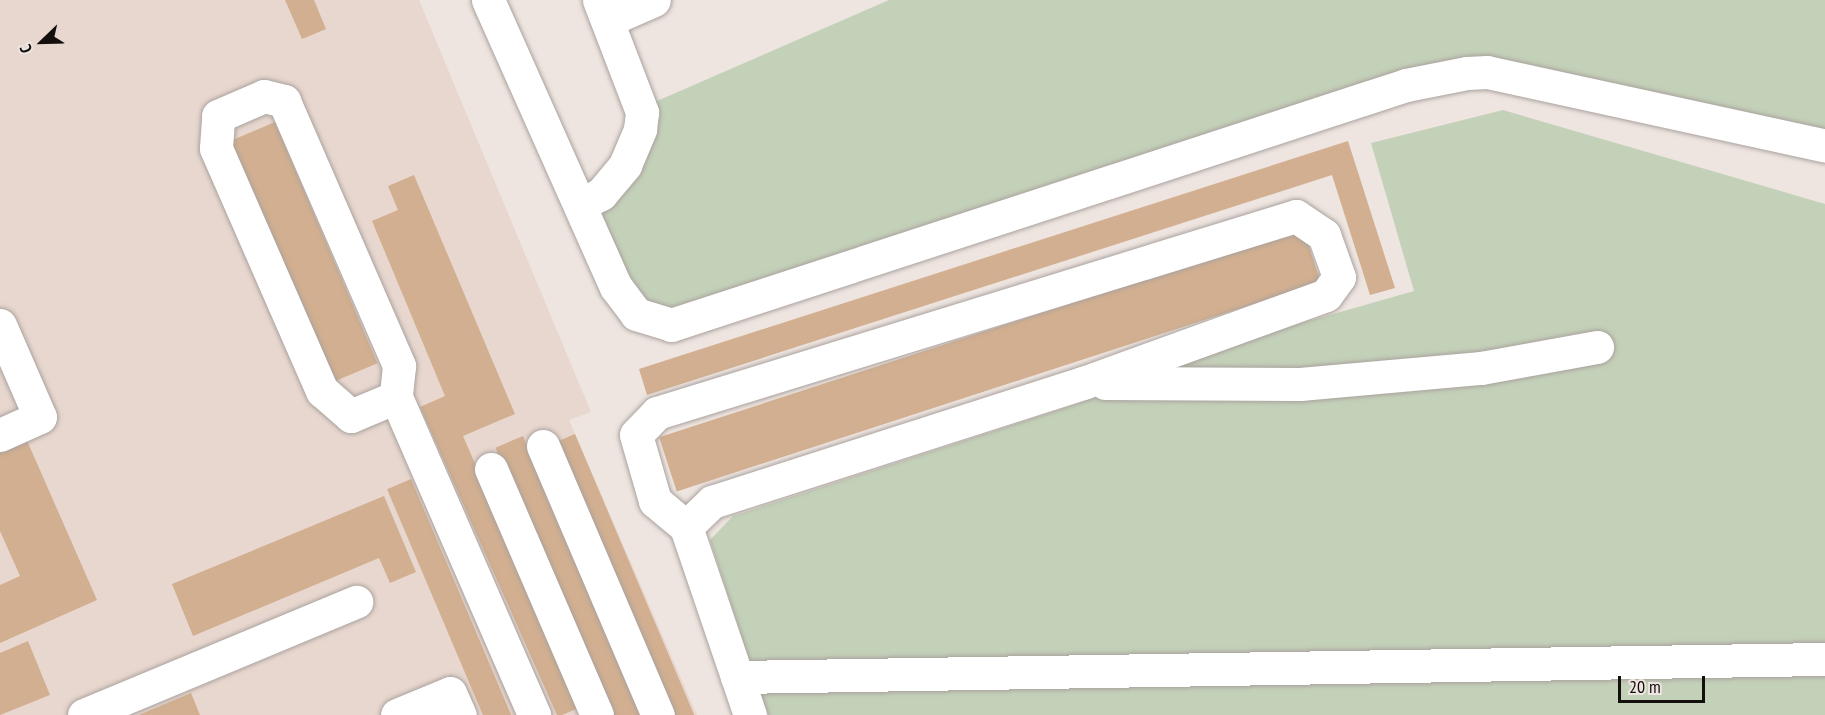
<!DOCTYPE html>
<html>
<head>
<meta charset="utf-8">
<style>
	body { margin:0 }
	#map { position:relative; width:1825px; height:715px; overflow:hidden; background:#eee5e0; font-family:"PT Sans Narrow",sans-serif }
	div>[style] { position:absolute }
	.built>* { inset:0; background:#e8d7cf }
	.green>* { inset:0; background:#c4d1b9 }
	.building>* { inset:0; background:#d2af90; transform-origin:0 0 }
	.roads { filter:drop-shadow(0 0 2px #aaa29e) drop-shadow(0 0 2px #aaa29e) }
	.minor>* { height:33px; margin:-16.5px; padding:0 16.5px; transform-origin:16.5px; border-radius:16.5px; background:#fff }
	span { translate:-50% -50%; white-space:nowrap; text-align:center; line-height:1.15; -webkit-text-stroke:4.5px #eee5e0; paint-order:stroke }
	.north { position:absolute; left:12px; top:12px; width:60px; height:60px; -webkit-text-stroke:4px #eee5e0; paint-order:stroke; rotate:247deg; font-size:16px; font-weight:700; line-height:24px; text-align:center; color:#120f0d }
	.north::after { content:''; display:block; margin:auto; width:21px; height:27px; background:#120f0d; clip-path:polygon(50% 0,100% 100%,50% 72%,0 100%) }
	.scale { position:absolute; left:1618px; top:676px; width:87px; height:27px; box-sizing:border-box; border:3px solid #120f0d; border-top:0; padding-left:8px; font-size:18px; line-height:21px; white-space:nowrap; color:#120f0d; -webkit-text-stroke:4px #eee5e0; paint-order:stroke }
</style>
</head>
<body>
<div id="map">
	<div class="built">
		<i style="clip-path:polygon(0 0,419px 0,591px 412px,569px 420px,697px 715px,0 715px)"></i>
	</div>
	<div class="green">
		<i style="clip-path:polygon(889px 0,1825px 0,1825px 136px,1515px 67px,685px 314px,646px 309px,592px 217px,650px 104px)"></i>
		<i style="clip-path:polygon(1503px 110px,1825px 204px,1825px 715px,767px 715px,710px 540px,733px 516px,1083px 402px,1161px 363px,1414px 291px,1371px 143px)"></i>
	</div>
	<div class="building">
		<i style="clip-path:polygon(285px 0,314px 0,326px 29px,302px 39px)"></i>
		<i style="left:275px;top:122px;width:262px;height:48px;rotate:67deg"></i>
		<i style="clip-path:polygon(1348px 141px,1395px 288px,1370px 295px,1332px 175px,647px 395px,639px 369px)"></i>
		<i style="clip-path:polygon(414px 175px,515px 414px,463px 436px,581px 707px,562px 715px,557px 715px,420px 407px,445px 396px,372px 221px,398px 210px,388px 186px)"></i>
		<i style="left:1303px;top:228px;width:57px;height:677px;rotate:72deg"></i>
		<i style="left:575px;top:434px;width:306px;height:22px;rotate:67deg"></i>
		<i style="clip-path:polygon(25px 436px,97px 600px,0 643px,0 585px,20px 576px,0 531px,0 447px)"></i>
		<i style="left:523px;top:436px;width:304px;height:30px;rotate:67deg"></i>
		<i style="left:411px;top:479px;width:257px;height:26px;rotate:67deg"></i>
		<i style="clip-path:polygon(384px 496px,416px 572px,390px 583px,379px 558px,193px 636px,172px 584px)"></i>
		<i style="clip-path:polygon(28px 641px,50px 695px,0 715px,0 653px)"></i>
		<i style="clip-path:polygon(191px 693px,200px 715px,139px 715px)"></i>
	</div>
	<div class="roads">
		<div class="minor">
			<i style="left:488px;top:0;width:314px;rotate:66deg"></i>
			<i style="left:616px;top:287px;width:34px;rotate:53deg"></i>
			<i style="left:636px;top:314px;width:37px;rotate:17deg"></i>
			<i style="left:671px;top:325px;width:773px;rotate:-18.08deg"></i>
			<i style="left:1406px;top:85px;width:62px;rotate:-11.1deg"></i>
			<i style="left:1467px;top:73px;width:20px;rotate:-3deg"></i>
			<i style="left:1487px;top:72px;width:346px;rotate:12.3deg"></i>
			<i style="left:608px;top:20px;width:50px;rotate:-23.5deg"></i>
			<i style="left:580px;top:205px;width:24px;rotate:-28deg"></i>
			<i style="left:601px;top:194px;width:38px;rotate:-50deg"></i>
			<i style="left:625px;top:165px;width:39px;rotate:-67deg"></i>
			<i style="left:640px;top:129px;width:17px;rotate:-83deg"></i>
			<i style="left:642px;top:112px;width:120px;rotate:-111deg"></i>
			<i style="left:0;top:325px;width:100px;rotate:66.5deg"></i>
			<i style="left:40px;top:417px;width:44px;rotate:155.8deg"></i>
			<i style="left:1105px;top:383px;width:195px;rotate:0.3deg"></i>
			<i style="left:1300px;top:384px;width:182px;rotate:-5.1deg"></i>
			<i style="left:1481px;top:368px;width:118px;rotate:-10.3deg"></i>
			<i style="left:396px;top:397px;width:49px;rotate:157.1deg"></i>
			<i style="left:351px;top:416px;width:38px;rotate:-139deg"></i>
			<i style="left:322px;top:391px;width:265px;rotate:-113.6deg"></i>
			<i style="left:216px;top:148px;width:32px;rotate:-86deg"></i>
			<i style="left:218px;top:116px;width:50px;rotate:-23.5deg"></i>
			<i style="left:264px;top:96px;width:21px;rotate:14deg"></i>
			<i style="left:284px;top:101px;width:289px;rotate:66.5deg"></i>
			<i style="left:399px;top:366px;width:31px;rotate:96deg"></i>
			<i style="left:396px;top:397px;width:347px;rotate:66.5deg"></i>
			<i style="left:543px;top:446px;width:293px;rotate:66.9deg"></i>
			<i style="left:491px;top:469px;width:268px;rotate:66.7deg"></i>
			<i style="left:686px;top:527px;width:36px;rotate:-44deg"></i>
			<i style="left:712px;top:502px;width:390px;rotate:-17.8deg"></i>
			<i style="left:1083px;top:383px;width:258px;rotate:-19.9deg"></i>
			<i style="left:1326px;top:295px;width:22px;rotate:-54deg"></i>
			<i style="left:1339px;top:277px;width:45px;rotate:-109.7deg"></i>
			<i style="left:1324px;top:235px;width:34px;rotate:-146deg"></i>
			<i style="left:1296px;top:216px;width:669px;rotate:162.87deg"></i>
			<i style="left:657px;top:413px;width:30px;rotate:134deg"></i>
			<i style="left:636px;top:435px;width:69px;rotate:73.9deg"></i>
			<i style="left:655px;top:501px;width:40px;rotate:40deg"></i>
			<i style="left:686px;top:527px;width:199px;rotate:71.2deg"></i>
			<i style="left:737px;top:677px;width:1088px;rotate:-0.95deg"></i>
			<i style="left:84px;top:715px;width:295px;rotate:-22.6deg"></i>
			<i style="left:397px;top:715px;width:57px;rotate:-22.5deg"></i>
			<i style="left:450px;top:693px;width:24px;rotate:66deg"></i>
		</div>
	</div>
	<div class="north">С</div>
	<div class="scale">20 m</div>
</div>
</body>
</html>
